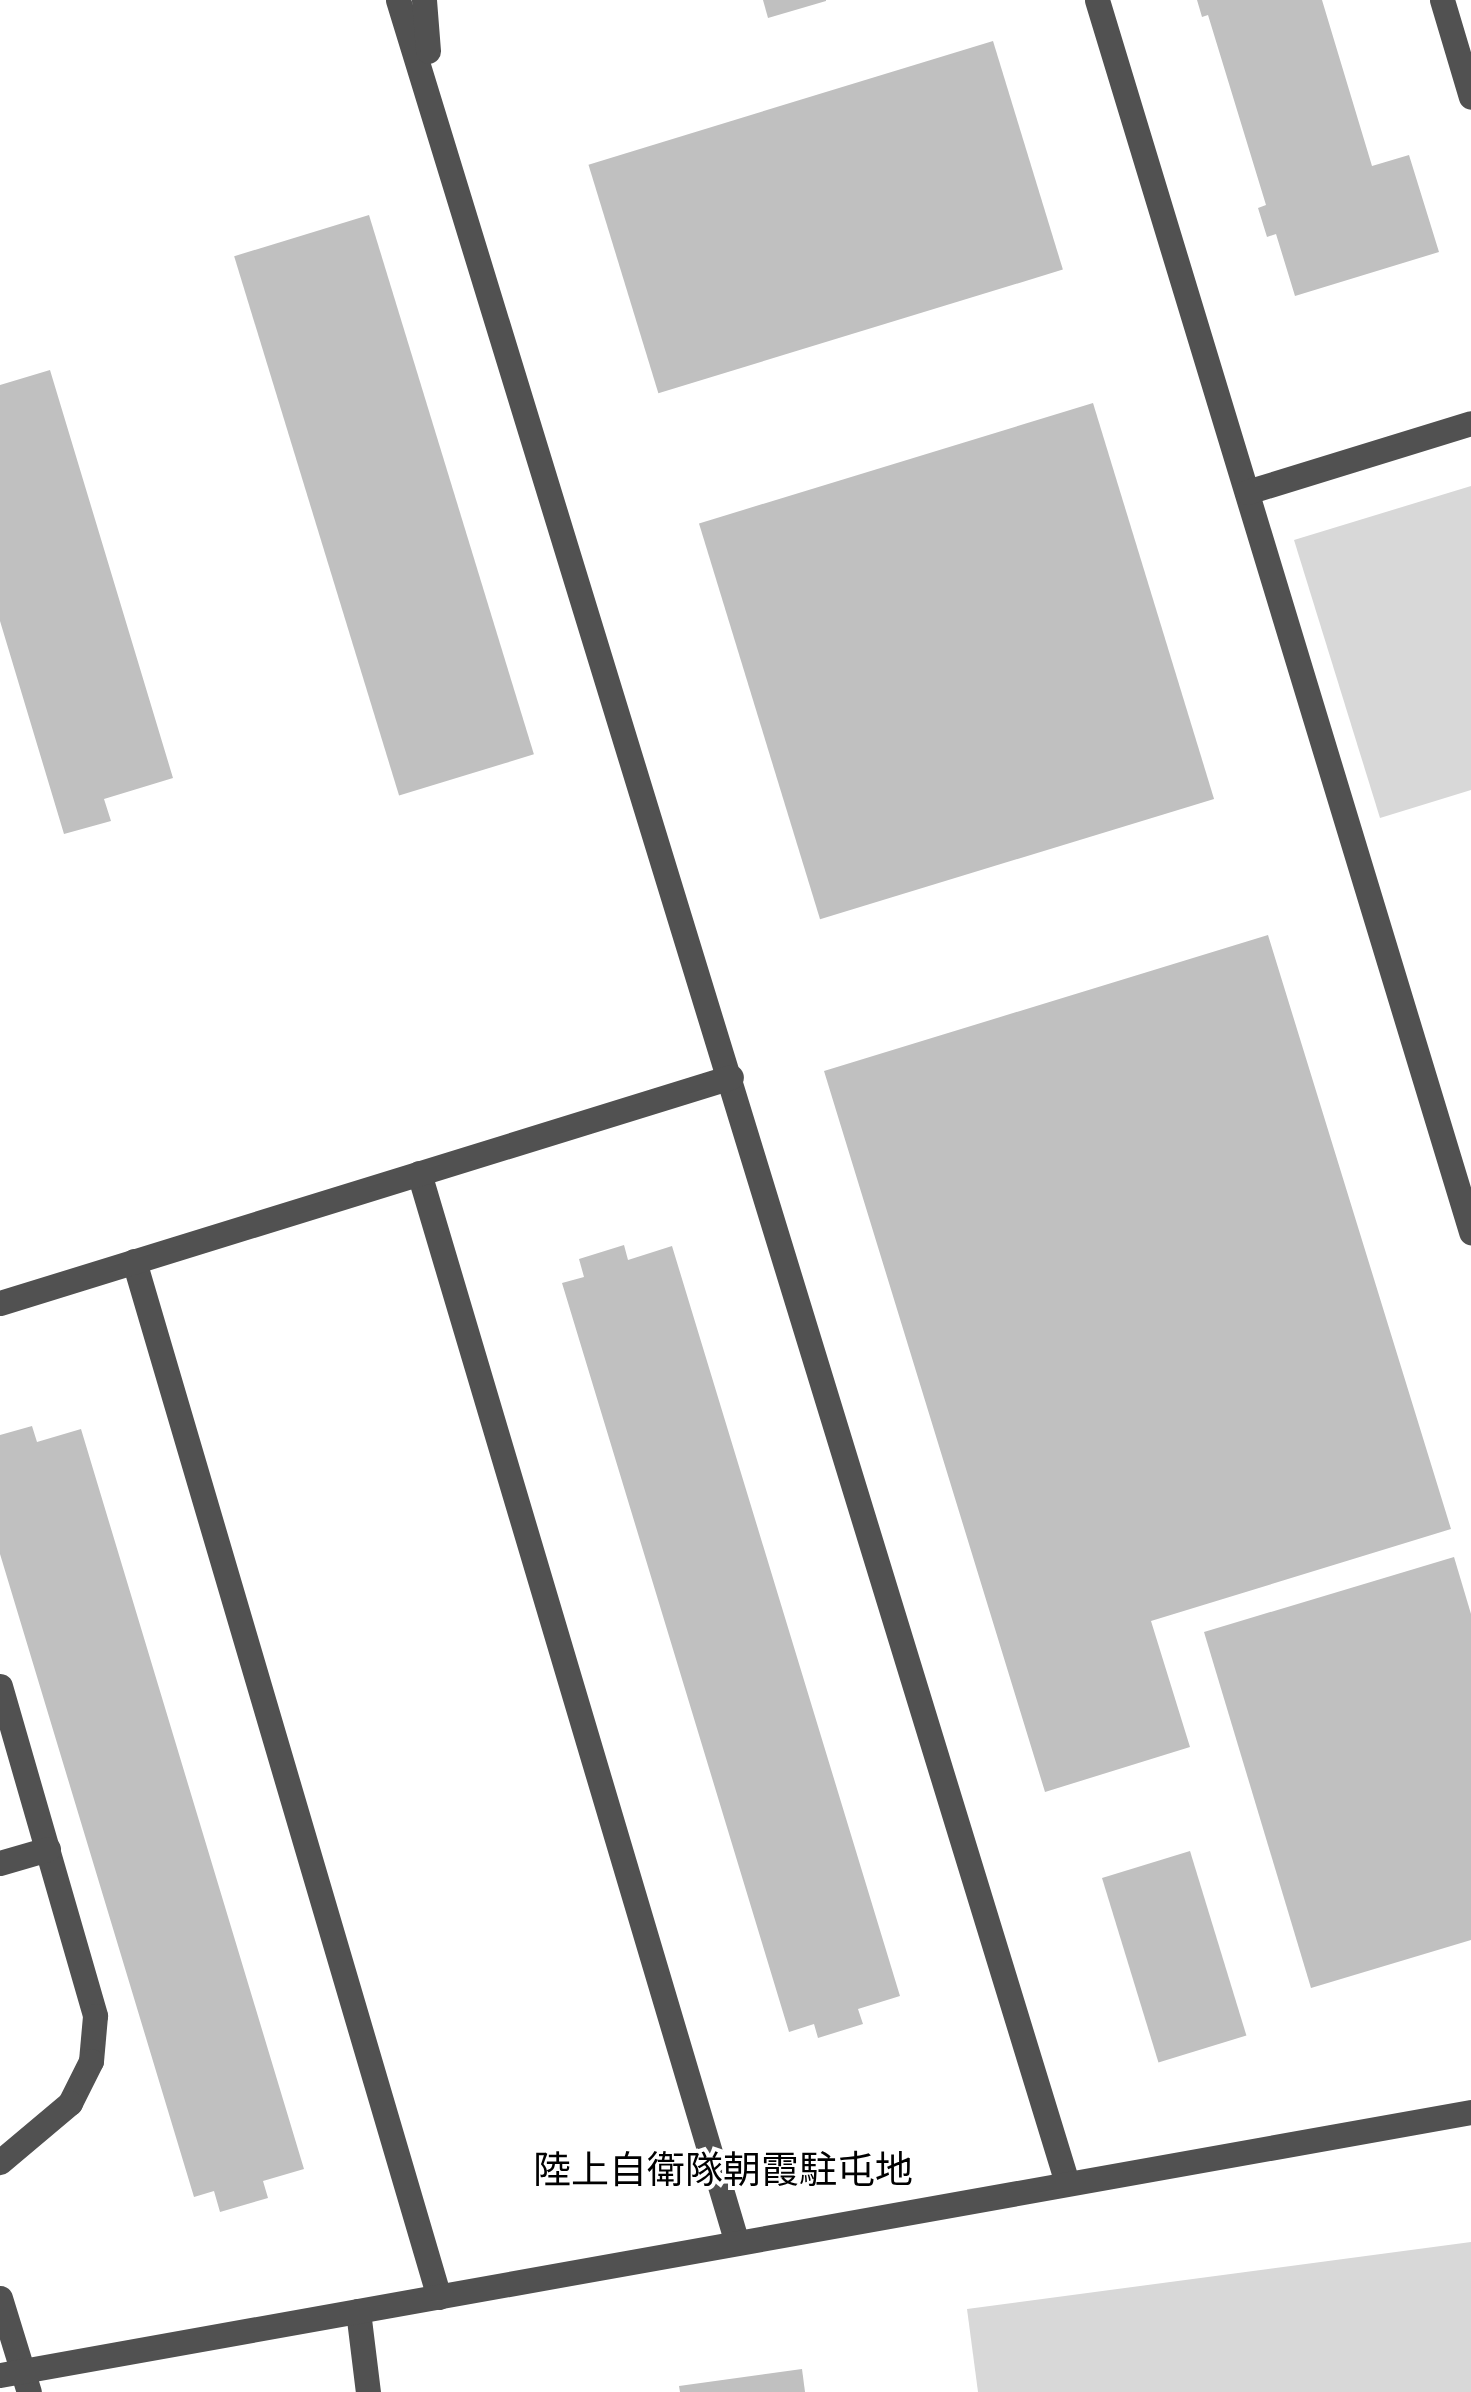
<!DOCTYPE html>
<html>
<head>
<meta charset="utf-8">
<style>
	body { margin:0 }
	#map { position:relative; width:1471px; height:2392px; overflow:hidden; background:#fff; font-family:"Space Grotesk","Noto Sans JP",sans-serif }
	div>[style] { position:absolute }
	.green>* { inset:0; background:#d8d8d8 }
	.building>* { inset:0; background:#c0c0c0; transform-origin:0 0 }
	.minor>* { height:25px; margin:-12.5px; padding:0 12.5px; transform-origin:12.5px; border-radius:12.5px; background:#515151 }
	span { translate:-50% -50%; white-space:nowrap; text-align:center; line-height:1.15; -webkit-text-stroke:8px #fff; paint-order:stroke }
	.quarter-label { font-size:38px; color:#000 }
</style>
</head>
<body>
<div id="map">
	<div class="green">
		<i style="clip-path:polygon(1471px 486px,1471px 790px,1380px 818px,1294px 540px)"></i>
		<i style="clip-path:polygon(1471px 2242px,1471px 2392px,978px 2392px,967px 2309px)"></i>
	</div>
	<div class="building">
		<i style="clip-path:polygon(763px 0,826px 0,826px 1px,768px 18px)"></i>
		<i style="clip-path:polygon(1197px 0,1322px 0,1372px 166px,1409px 155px,1439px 252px,1295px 296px,1276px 234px,1267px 237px,1258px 208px,1266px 205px,1208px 15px,1202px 17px)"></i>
		<i style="left:993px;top:41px;width:239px;height:423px;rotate:73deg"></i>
		<i style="left:369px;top:215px;width:564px;height:141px;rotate:73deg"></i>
		<i style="clip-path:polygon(50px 370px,173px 778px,104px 799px,111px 821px,64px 834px,0 621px,0 385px)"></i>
		<i style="left:1093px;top:403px;width:414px;height:412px;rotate:73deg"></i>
		<i style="clip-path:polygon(1268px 935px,1451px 1529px,1151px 1621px,1190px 1747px,1045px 1792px,824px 1071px)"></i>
		<i style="clip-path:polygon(624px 1245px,628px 1260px,672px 1246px,900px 1996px,858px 2009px,863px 2024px,818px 2038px,814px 2024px,789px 2032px,562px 1283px,584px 1277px,579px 1259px)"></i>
		<i style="clip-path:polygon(32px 1426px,37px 1442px,81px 1429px,304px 2169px,263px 2181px,268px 2198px,220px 2212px,214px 2191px,194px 2197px,0 1554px,0 1435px)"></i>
		<i style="clip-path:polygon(1454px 1557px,1471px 1614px,1471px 1940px,1311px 1988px,1204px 1632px)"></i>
		<i style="left:1190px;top:1851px;width:193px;height:92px;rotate:73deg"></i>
		<i style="clip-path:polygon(802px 2369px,805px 2392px,680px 2392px,679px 2386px)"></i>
	</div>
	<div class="minor">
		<i style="left:398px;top:0;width:2283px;rotate:72.96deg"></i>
		<i style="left:424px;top:0;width:51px;rotate:85.5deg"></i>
		<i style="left:1097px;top:0;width:1288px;rotate:73.11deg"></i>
		<i style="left:1442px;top:0;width:101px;rotate:73.4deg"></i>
		<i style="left:1247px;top:492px;width:234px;rotate:-17.1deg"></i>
		<i style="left:419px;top:1173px;width:1116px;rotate:73.45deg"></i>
		<i style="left:134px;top:1261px;width:1080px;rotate:73.6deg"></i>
		<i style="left:0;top:1303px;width:765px;rotate:-17.18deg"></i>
		<i style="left:0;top:1686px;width:343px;rotate:73.9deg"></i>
		<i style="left:95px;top:2016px;width:45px;rotate:95.1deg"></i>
		<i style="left:91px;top:2061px;width:47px;rotate:116.6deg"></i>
		<i style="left:70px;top:2103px;width:92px;rotate:139.9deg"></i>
		<i style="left:0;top:1863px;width:50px;rotate:-16.3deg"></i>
		<i style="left:0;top:2298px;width:98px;rotate:72.9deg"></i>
		<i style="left:358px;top:2311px;width:82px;rotate:83deg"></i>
		<i style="left:0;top:2375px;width:1494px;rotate:-10.14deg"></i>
	</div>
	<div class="quarter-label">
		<span style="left:723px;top:2171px">陸上自衛隊朝霞駐屯地</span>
	</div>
</div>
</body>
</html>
